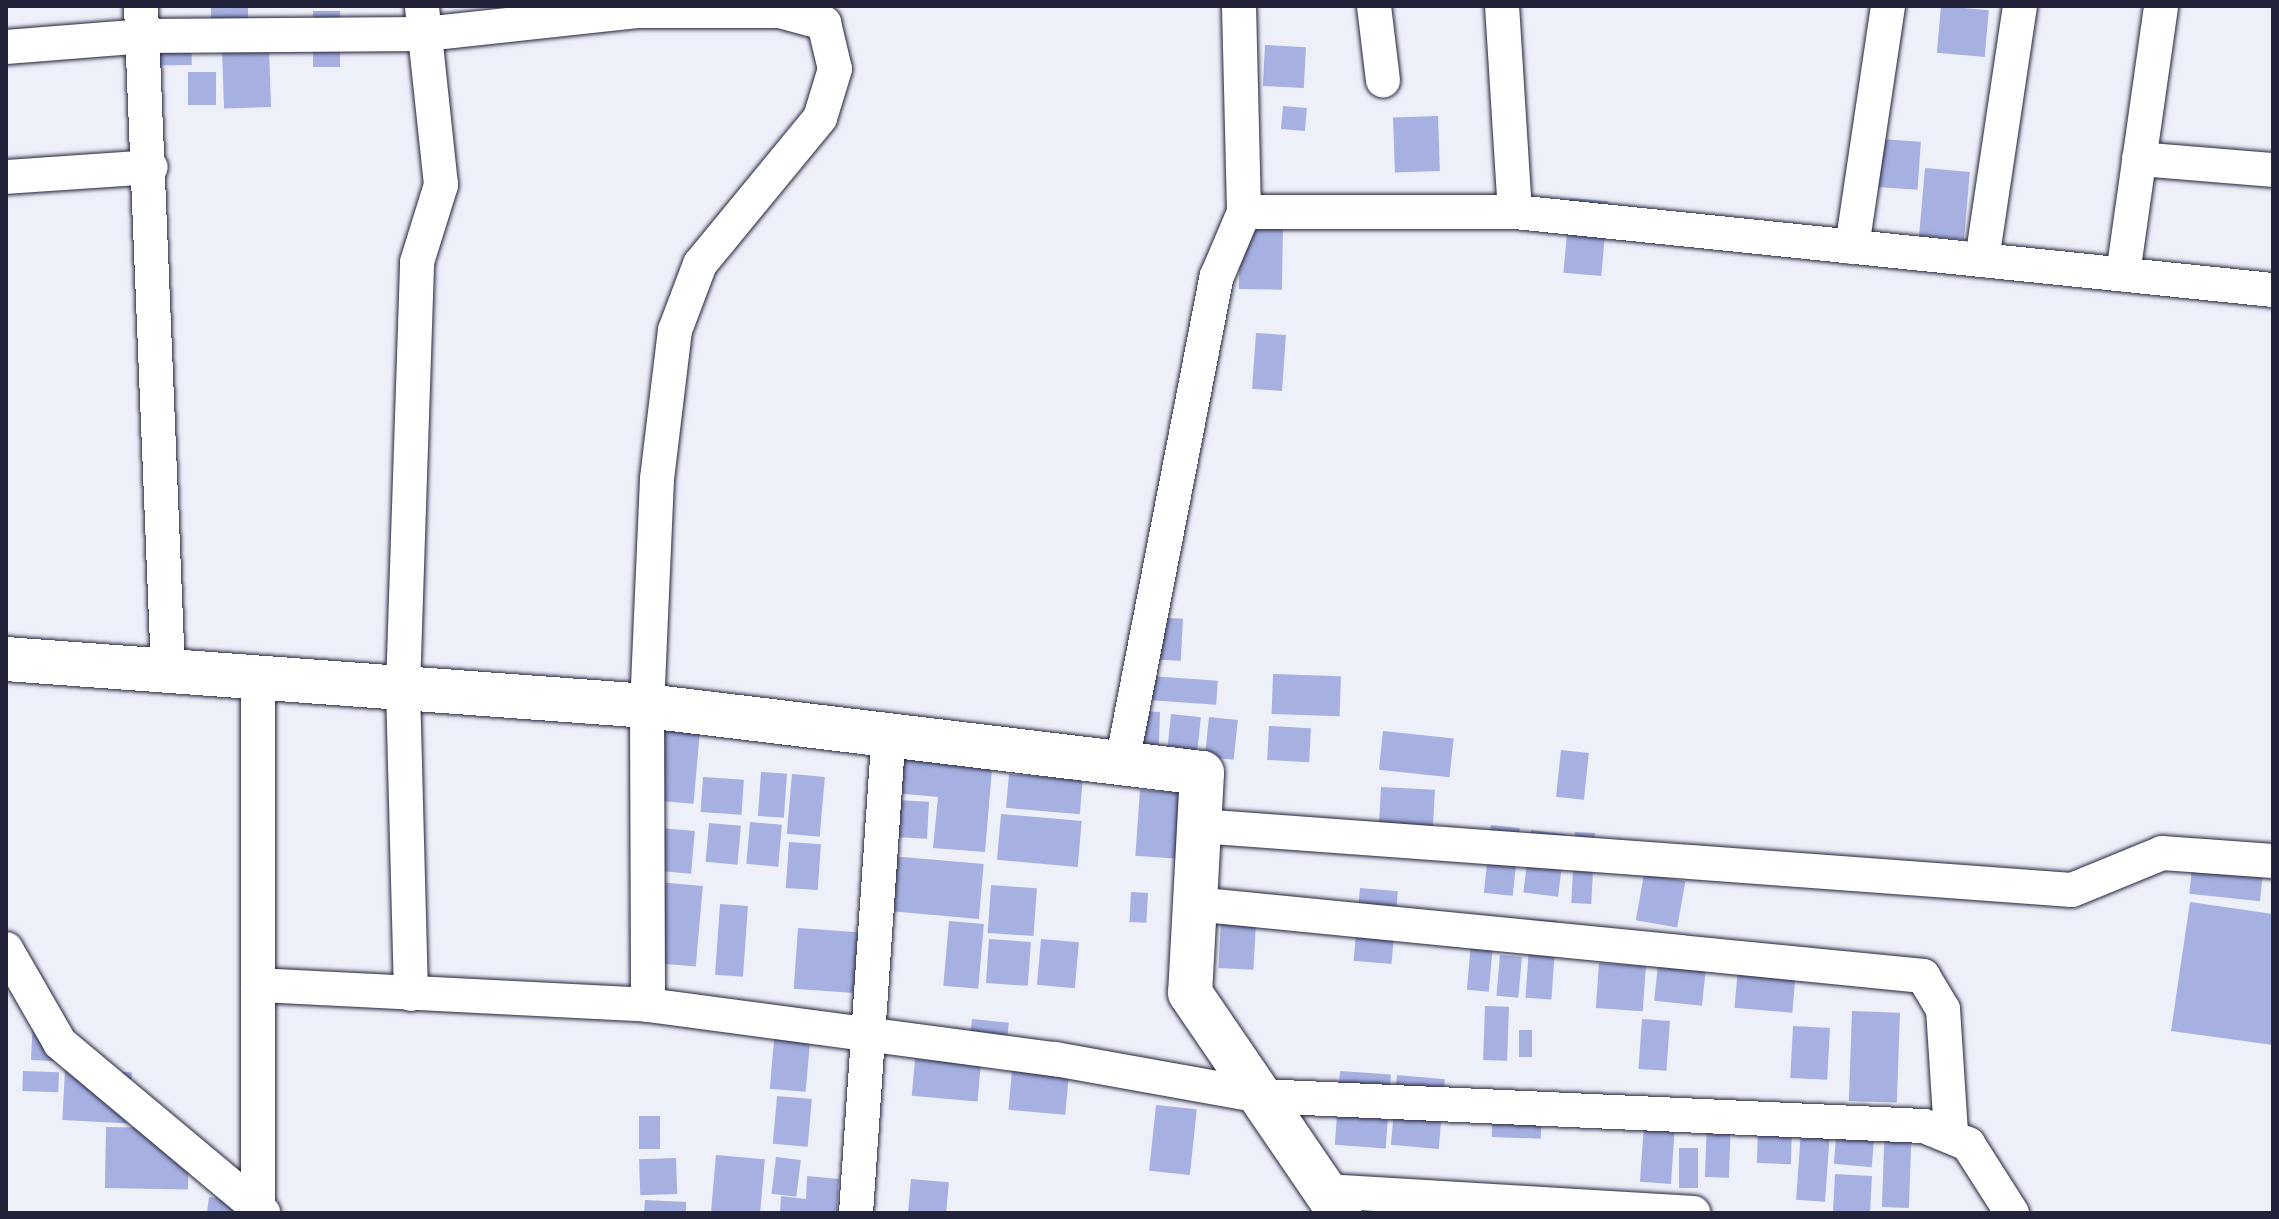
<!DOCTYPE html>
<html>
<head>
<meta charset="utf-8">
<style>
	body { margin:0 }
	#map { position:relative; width:2279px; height:1219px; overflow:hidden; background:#edeff9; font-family:Mynerve,sans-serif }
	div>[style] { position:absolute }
	.building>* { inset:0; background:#a7b1e1; transform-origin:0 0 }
	.roads { filter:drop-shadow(0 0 2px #22223b) drop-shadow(0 0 2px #22223b) }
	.minor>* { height:34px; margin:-17px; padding:0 17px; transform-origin:17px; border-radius:17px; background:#fff }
	.tertiary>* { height:44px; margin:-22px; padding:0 22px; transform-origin:22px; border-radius:22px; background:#fff }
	span { translate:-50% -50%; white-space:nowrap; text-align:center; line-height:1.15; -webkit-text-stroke:6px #fff; paint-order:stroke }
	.frame { position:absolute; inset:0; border:8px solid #22223b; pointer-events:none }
</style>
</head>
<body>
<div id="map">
	<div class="building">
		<i style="left:211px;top:6px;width:37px;height:38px"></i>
		<i style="left:1941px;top:6px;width:48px;height:47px;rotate:5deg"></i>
		<i style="left:313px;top:11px;width:27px;height:56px"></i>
		<i style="left:191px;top:21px;width:44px;height:35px;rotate:89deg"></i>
		<i style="left:1265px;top:45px;width:41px;height:41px;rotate:3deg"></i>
		<i style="left:269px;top:49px;width:58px;height:47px;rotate:88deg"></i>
		<i style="left:216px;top:72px;width:33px;height:28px;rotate:90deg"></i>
		<i style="left:1283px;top:106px;width:24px;height:23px;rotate:5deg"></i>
		<i style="left:1438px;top:116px;width:55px;height:45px;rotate:88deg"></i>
		<i style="left:1880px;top:139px;width:41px;height:48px;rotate:4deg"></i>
		<i style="left:1925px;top:168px;width:45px;height:68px;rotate:5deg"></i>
		<i style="left:1570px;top:198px;width:38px;height:75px;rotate:5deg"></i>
		<i style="left:1240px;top:225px;width:43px;height:64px;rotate:1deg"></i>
		<i style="left:1256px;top:333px;width:30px;height:56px;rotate:4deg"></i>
		<i style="left:1148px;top:617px;width:35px;height:42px;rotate:3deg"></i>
		<i style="left:1273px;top:674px;width:68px;height:40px;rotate:2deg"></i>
		<i style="left:1150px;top:676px;width:68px;height:24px;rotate:4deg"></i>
		<i style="left:1133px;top:711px;width:27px;height:40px;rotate:2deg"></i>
		<i style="left:1171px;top:714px;width:30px;height:35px;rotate:6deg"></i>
		<i style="left:1209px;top:717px;width:29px;height:40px;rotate:6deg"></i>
		<i style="left:1269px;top:726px;width:42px;height:34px;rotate:3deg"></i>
		<i style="left:654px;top:728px;width:46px;height:72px;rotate:5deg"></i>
		<i style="left:1383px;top:731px;width:71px;height:39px;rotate:6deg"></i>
		<i style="clip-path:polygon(899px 749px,993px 757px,985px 852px,933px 848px,938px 797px,895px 793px)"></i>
		<i style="left:1561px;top:750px;width:28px;height:47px;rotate:6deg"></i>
		<i style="left:761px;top:772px;width:26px;height:44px;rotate:4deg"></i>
		<i style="left:792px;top:774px;width:33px;height:60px;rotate:5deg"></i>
		<i style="left:1009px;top:774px;width:74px;height:34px;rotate:5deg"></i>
		<i style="left:703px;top:777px;width:41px;height:35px;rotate:4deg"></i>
		<i style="left:1381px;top:787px;width:54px;height:49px;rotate:3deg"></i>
		<i style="left:1140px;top:790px;width:42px;height:66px;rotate:4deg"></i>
		<i style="left:895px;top:800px;width:34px;height:37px;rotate:3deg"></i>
		<i style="left:1001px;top:814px;width:81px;height:46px;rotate:5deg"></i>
		<i style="left:750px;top:822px;width:32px;height:42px;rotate:5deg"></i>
		<i style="left:709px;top:823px;width:32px;height:39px;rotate:5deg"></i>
		<i style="left:1491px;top:825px;width:29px;height:68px;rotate:6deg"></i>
		<i style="left:649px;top:827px;width:46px;height:43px;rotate:5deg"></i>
		<i style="left:1531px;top:830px;width:35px;height:63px;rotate:7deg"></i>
		<i style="left:1575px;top:832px;width:20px;height:71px;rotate:3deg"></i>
		<i style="left:789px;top:842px;width:32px;height:46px;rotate:4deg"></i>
		<i style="left:891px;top:856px;width:93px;height:55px;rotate:5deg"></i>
		<i style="left:2193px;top:859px;width:71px;height:35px;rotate:6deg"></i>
		<i style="left:1644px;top:874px;width:42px;height:47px;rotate:10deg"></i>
		<i style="left:658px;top:882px;width:45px;height:81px;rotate:5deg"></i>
		<i style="left:991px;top:885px;width:46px;height:48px;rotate:4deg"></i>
		<i style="left:1360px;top:888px;width:38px;height:73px;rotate:5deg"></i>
		<i style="left:1131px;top:892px;width:17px;height:30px;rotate:3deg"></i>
		<i style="left:1222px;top:901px;width:35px;height:67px;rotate:3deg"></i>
		<i style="clip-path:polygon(2190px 902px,2273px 914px,2273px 1045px,2171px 1031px)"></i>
		<i style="left:720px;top:904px;width:28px;height:71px;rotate:4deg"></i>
		<i style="left:1531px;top:919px;width:26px;height:79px;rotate:4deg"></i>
		<i style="left:1473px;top:920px;width:22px;height:70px;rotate:5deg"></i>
		<i style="left:949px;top:921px;width:35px;height:65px;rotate:5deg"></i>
		<i style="left:798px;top:928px;width:60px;height:61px;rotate:4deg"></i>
		<i style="left:989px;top:939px;width:42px;height:44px;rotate:4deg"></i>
		<i style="left:1041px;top:939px;width:38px;height:46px;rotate:5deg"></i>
		<i style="left:1740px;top:945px;width:58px;height:63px;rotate:5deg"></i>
		<i style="left:1500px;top:955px;width:22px;height:41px;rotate:5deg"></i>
		<i style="left:1659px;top:955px;width:48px;height:46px;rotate:6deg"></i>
		<i style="left:1599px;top:963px;width:47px;height:45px;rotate:4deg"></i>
		<i style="clip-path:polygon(34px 998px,91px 1063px,31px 1060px)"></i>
		<i style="left:777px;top:1006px;width:36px;height:83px;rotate:5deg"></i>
		<i style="left:1485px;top:1006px;width:24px;height:54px;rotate:2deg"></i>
		<i style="left:1852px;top:1011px;width:48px;height:90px;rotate:2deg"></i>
		<i style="left:972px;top:1019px;width:37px;height:38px;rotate:6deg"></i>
		<i style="left:1642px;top:1019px;width:28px;height:50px;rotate:4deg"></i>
		<i style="left:1793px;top:1026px;width:37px;height:52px;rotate:3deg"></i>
		<i style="left:1519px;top:1030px;width:13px;height:27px"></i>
		<i style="left:915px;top:1059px;width:66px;height:37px;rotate:5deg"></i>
		<i style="left:65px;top:1069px;width:67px;height:51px;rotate:3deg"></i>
		<i style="left:1012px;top:1070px;width:57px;height:40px;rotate:5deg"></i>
		<i style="left:23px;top:1071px;width:36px;height:20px;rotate:2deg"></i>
		<i style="left:1340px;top:1071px;width:51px;height:74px;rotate:4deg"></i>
		<i style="left:1397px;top:1075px;width:48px;height:70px;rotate:5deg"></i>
		<i style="left:777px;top:1096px;width:35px;height:48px;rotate:5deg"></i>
		<i style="left:1493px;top:1102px;width:49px;height:35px;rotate:2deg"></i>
		<i style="left:1156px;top:1105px;width:41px;height:66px;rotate:6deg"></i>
		<i style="left:1645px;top:1110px;width:31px;height:72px;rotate:4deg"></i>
		<i style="left:639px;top:1116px;width:21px;height:33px"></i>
		<i style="left:1838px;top:1116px;width:38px;height:48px;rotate:5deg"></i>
		<i style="left:1707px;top:1118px;width:24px;height:59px;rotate:2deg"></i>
		<i style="left:1885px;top:1119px;width:27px;height:88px;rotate:2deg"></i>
		<i style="left:106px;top:1127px;width:83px;height:61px;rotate:1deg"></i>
		<i style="left:1758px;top:1130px;width:34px;height:33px;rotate:2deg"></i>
		<i style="left:1801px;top:1130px;width:29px;height:70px;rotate:4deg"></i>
		<i style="left:1679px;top:1148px;width:19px;height:40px"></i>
		<i style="left:716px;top:1155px;width:49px;height:56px;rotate:5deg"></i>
		<i style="left:776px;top:1157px;width:25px;height:37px;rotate:7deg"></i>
		<i style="left:676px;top:1158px;width:36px;height:37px;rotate:88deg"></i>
		<i style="left:1835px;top:1174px;width:37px;height:39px;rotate:3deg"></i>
		<i style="clip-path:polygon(807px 1176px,839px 1179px,837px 1213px,780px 1213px,781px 1196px,806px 1199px)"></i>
		<i style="left:911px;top:1179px;width:38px;height:34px;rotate:5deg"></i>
		<i style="clip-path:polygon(209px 1197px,254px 1201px,253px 1213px,207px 1213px)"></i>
		<i style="clip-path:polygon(645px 1200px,686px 1202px,686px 1213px,644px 1213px)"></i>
	</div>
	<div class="roads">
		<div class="minor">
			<i style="left:141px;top:6px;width:666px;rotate:87.67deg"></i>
			<i style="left:1239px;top:6px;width:206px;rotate:88.6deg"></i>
			<i style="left:1374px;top:6px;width:75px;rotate:83.1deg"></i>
			<i style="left:1502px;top:6px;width:206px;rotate:86.4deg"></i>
			<i style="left:6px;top:47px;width:140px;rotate:-4.5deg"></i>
			<i style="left:146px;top:36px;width:279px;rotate:-0.4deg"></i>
			<i style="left:425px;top:34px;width:213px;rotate:-6.2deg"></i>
			<i style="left:637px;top:11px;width:143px"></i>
			<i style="left:780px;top:11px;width:46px;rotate:15.3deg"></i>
			<i style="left:824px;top:23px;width:47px;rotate:76.6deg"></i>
			<i style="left:835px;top:69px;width:51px;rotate:107deg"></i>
			<i style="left:820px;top:118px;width:189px;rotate:129.4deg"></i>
			<i style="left:700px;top:264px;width:71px;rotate:110.7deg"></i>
			<i style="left:675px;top:330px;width:150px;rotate:96.9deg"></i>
			<i style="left:657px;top:479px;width:227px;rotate:92.5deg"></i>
			<i style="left:647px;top:706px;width:299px;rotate:89.8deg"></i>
			<i style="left:2139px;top:159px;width:134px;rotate:4.7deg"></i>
			<i style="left:6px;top:177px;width:145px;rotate:-3.9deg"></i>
			<i style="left:1852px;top:247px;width:244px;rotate:-81.5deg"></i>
			<i style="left:1982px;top:260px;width:257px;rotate:-81.5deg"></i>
			<i style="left:2123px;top:274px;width:271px;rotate:-81.9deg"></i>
			<i style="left:258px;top:677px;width:529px;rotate:90deg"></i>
			<i style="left:1122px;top:763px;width:496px;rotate:-79deg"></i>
			<i style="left:1217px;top:276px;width:69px;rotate:-67.1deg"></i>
			<i style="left:1244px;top:212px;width:271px"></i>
			<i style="left:1515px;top:212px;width:762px;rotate:5.88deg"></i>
			<i style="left:1199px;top:826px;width:875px;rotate:4.19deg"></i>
			<i style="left:2072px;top:890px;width:97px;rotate:-22.3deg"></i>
			<i style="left:2162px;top:853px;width:111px;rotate:4.1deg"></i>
			<i style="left:1194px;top:904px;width:733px;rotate:5.64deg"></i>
			<i style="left:1923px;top:976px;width:39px;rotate:59deg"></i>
			<i style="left:1943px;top:1009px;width:125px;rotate:86.3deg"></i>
			<i style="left:6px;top:949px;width:108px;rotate:60.1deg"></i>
			<i style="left:60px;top:1043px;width:265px;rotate:39.9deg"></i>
			<i style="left:258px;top:985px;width:391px;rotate:2.9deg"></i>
			<i style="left:648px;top:1005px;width:411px;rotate:7.6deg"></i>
			<i style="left:1055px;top:1059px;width:208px;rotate:10.2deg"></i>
			<i style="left:1260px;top:1096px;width:665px;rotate:2.59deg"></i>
			<i style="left:1924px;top:1126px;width:48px;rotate:22.2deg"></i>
			<i style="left:1968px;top:1144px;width:82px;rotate:57.5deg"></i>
			<i style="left:411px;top:994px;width:306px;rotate:-91.5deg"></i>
			<i style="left:403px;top:688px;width:426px;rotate:-88.1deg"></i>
			<i style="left:417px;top:262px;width:81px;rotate:-72.7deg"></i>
			<i style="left:441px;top:185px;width:180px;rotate:-96.1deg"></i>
			<i style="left:1325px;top:1191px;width:369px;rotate:3.4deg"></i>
			<i style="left:856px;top:1213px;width:479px;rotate:-86.1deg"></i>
		</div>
		<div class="tertiary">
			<i style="left:6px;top:659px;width:643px;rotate:4.19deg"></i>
			<i style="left:647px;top:706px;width:559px;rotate:6.88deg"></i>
			<i style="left:1202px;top:773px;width:220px;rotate:93.1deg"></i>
			<i style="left:1190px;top:993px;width:266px;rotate:55.7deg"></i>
		</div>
	</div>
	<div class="frame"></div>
</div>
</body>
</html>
